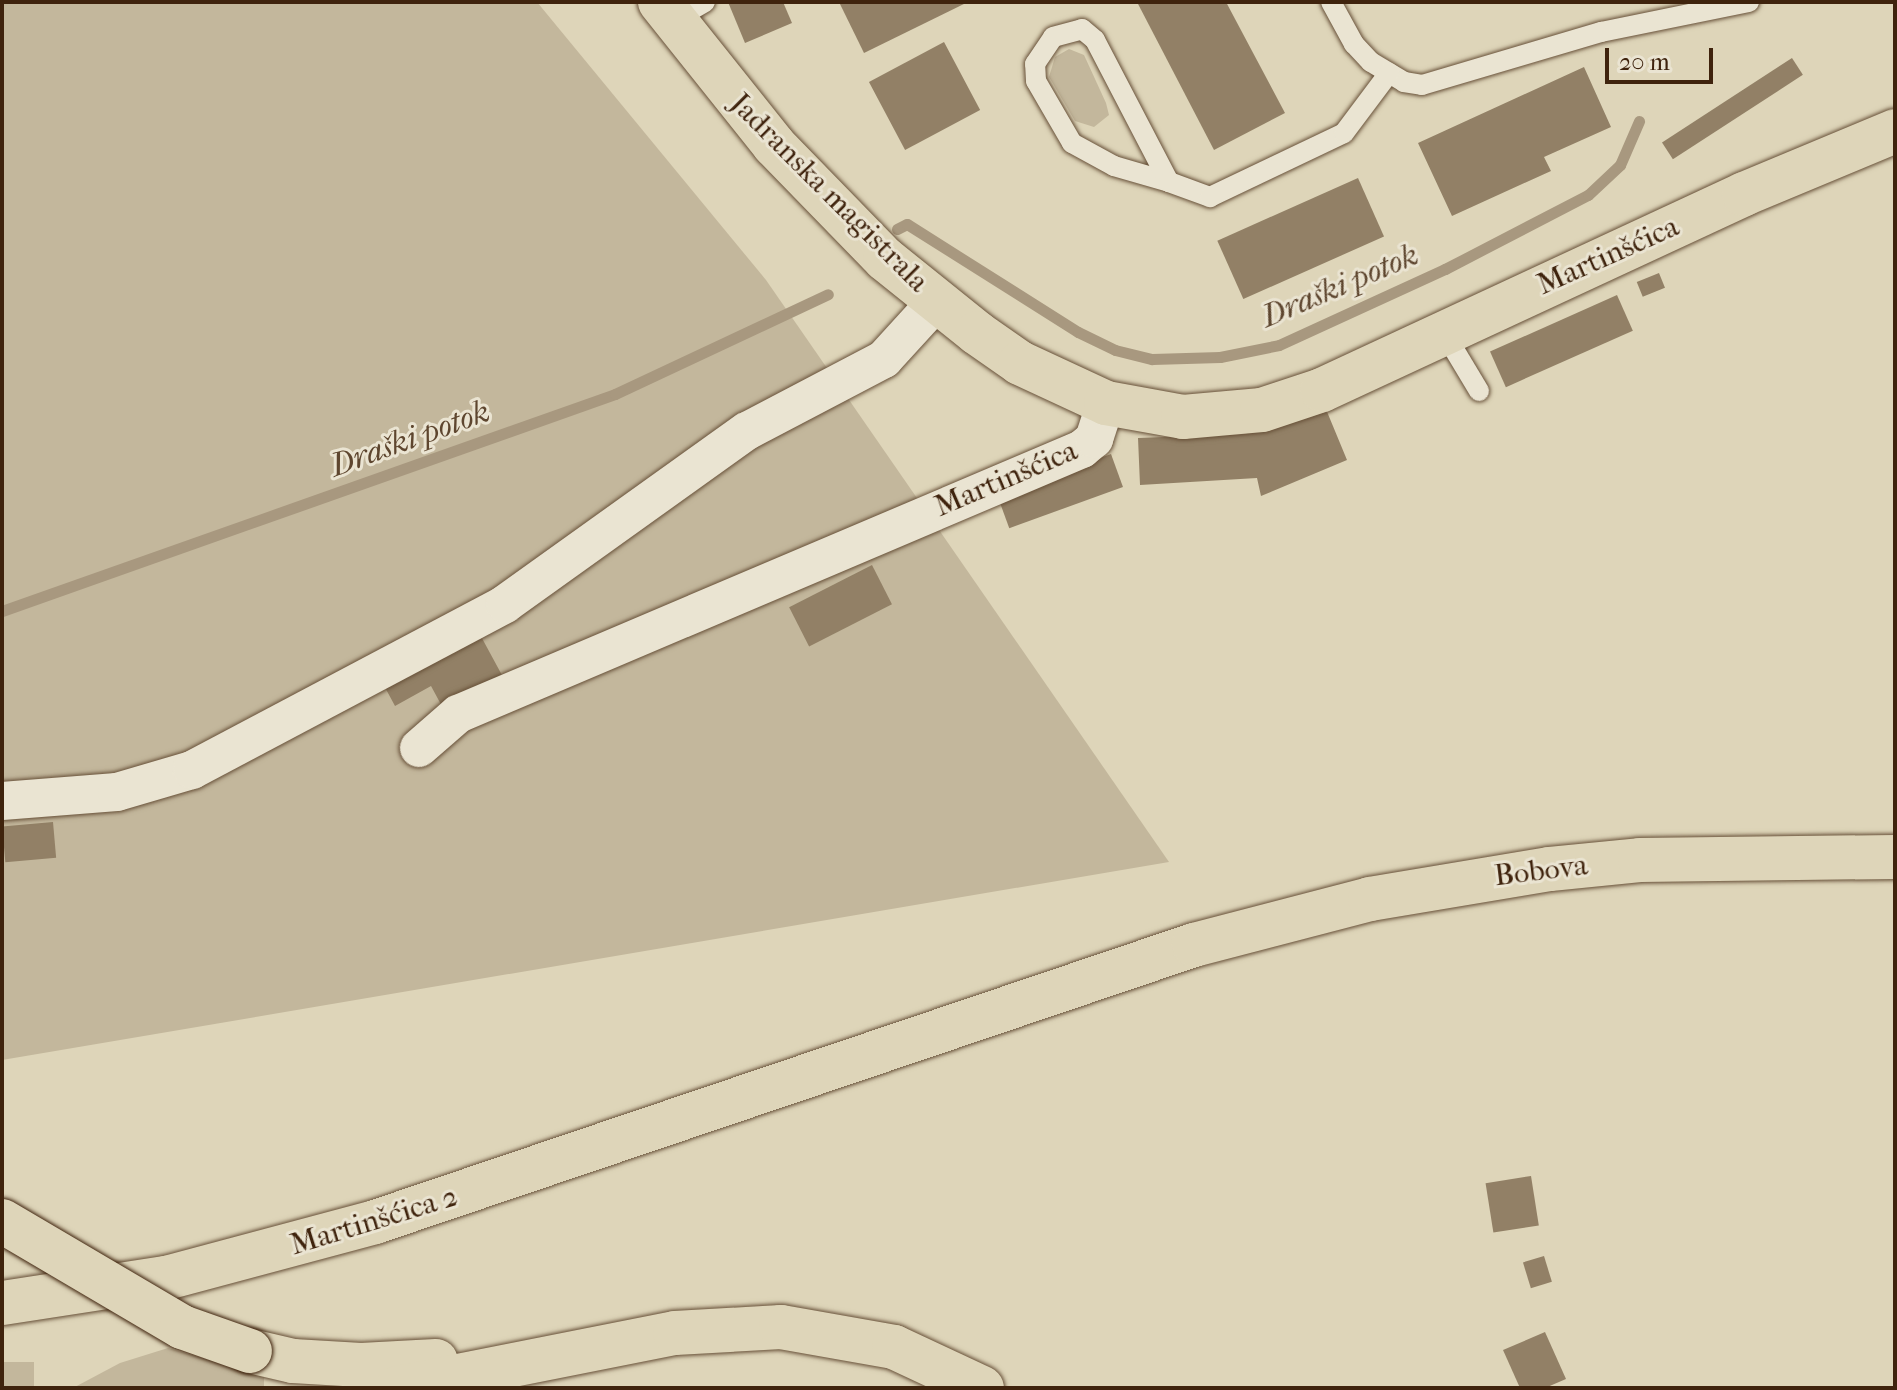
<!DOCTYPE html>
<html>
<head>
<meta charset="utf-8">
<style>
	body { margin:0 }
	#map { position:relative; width:1897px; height:1390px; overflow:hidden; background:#ded5b9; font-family:"IM FELL French Canon",serif }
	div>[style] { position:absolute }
	.green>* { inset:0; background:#c3b79c; transform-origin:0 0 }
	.stream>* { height:11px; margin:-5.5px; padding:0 5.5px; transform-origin:5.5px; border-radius:5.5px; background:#a8987f }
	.building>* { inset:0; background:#928066; transform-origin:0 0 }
	.roads { filter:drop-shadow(0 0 2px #675038) drop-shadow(0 0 2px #675038) }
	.service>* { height:20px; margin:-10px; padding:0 10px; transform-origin:10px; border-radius:10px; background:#eae4d2 }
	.minor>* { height:38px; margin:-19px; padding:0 19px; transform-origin:19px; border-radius:19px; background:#eae4d2 }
	.primary>* { height:44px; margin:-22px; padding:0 22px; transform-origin:22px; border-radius:22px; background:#ded5b9 }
	.trunk>* { height:44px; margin:-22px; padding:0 22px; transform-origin:22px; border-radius:22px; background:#ded5b9 }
	.bridges { filter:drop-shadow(0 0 2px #3f230d) drop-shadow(0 0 2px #3f230d) }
	.trunk-bridge>* { height:44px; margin:-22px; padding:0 22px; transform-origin:22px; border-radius:22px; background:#ded5b9 }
	span { translate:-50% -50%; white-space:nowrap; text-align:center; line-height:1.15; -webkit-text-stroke:6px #eae4d2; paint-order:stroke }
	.street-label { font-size:30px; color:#3f230d }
	.water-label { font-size:32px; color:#5e462f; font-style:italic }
	.frame { position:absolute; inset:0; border:4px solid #3f230d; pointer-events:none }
	.scale { position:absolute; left:1605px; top:48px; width:108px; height:36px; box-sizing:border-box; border:4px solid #3f230d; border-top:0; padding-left:10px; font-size:24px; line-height:28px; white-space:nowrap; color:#3f230d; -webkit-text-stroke:6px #eae4d2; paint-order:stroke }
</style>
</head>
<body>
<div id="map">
	<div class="green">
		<i style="clip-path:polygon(2px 2px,537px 2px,766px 280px,1169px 862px,2px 1060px)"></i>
		<i style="clip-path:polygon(1069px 49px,1084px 55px,1106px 103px,1109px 115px,1094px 127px,1075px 121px,1049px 77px,1055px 57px)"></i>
		<i style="clip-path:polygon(168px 1348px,264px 1376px,264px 1388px,73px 1388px,120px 1363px)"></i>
		<i style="left:2px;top:1362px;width:32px;height:26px"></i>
	</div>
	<div class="stream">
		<i style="left:897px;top:229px;width:11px;rotate:-27deg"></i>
		<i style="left:907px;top:224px;width:202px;rotate:32.3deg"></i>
		<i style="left:1078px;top:332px;width:41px;rotate:25.9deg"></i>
		<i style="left:1115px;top:350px;width:38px;rotate:14deg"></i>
		<i style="left:1152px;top:359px;width:68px;rotate:-1.7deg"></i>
		<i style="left:1220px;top:357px;width:60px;rotate:-11.5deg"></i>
		<i style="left:1279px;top:345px;width:183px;rotate:-24.6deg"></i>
		<i style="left:1445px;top:269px;width:161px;rotate:-27.4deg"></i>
		<i style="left:1588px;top:195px;width:44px;rotate:-43.2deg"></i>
		<i style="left:1620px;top:165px;width:48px;rotate:-66.6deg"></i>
		<i style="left:2px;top:611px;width:650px;rotate:-19.49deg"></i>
		<i style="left:615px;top:394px;width:235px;rotate:-25.1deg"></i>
	</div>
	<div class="building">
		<i style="clip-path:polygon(728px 2px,783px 2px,792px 23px,745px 43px)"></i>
		<i style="clip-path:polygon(839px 2px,968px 2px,864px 53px)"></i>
		<i style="clip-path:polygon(1137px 2px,1226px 2px,1285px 113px,1214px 150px)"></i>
		<i style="left:944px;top:42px;width:77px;height:85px;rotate:62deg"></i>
		<i style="left:1792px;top:58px;width:20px;height:155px;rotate:57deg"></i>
		<i style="clip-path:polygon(1584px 67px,1611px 127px,1544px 157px,1551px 171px,1452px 216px,1418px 143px)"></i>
		<i style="left:1358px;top:178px;width:64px;height:154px;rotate:66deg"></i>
		<i style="left:1659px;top:273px;width:16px;height:24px;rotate:68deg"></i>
		<i style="left:1617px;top:295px;width:39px;height:139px;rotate:66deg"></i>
		<i style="clip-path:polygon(1323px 402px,1347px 460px,1261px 496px,1257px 478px,1140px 485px,1138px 438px,1245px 434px)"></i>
		<i style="left:1111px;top:454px;width:35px;height:121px;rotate:70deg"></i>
		<i style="left:872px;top:565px;width:44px;height:93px;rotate:63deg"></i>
		<i style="clip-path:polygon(477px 629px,503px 677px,444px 710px,431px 686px,395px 706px,381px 680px)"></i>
		<i style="left:53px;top:822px;width:36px;height:51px;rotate:85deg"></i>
		<i style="left:1531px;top:1176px;width:50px;height:46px;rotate:81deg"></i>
		<i style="left:1544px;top:1256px;width:27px;height:22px;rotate:73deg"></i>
		<i style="clip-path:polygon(1545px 1332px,1566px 1379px,1545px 1388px,1520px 1388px,1503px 1350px)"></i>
	</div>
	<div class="roads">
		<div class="service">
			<i style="left:1331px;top:2px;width:48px;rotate:61.3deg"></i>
			<i style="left:1354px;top:44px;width:25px;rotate:47deg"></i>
			<i style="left:1371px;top:62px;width:39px;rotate:31deg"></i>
			<i style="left:1404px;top:82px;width:18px;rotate:9deg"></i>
			<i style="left:1422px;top:85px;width:187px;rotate:-16.5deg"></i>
			<i style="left:1601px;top:32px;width:151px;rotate:-11.5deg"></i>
			<i style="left:672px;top:21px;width:38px;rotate:-30deg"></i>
			<i style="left:1169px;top:182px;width:57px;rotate:-163.8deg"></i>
			<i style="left:1114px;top:166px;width:48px;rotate:-151.3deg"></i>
			<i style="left:1072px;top:143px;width:72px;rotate:-120.1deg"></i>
			<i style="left:1036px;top:81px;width:17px;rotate:-93deg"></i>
			<i style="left:1035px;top:64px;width:32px;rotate:-56deg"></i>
			<i style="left:1053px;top:37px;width:30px;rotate:-15deg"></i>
			<i style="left:1082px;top:29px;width:17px;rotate:40deg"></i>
			<i style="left:1095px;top:40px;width:160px;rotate:62.5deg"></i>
			<i style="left:1169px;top:182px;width:44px;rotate:20.1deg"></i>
			<i style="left:1210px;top:197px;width:148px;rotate:-25.5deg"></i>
			<i style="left:1344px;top:133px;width:75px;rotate:-53.1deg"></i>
			<i style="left:1443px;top:331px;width:70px;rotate:59deg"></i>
		</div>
		<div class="minor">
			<i style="left:419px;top:748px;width:52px;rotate:-41.1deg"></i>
			<i style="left:458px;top:714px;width:678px;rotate:-23.01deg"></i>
			<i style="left:1082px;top:449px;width:16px;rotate:-40deg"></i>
			<i style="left:1094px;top:439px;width:38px;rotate:-72deg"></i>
			<i style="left:2px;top:801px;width:115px;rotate:-4.5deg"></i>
			<i style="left:117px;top:792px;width:78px;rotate:-16.3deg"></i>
			<i style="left:192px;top:770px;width:354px;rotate:-27.9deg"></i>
			<i style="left:505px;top:604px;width:297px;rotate:-35.6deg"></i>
			<i style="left:747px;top:431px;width:155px;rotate:-27.7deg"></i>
			<i style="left:884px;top:359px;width:79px;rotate:-47.6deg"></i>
		</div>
		<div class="primary">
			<i style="left:660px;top:2px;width:183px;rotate:51.4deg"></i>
			<i style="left:774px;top:145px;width:159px;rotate:45.8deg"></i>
			<i style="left:885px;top:259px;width:118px;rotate:38.8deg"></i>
			<i style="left:977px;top:333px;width:52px;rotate:34.9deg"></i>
			<i style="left:1020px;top:363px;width:95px;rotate:24.9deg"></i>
			<i style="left:1106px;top:403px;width:78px;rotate:10.3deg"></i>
			<i style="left:1183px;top:417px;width:79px;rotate:-5.1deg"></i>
			<i style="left:1262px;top:410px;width:63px;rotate:-18.4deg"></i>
			<i style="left:1322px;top:390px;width:465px;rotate:-24.9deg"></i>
			<i style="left:1744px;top:194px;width:164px;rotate:-22.6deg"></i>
		</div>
		<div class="trunk">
			<i style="left:2px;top:1303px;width:166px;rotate:-8.7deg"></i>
			<i style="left:166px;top:1278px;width:216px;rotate:-15deg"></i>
			<i style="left:375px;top:1222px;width:865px;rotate:-18.69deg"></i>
			<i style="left:1194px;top:945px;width:182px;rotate:-14.6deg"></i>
			<i style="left:1370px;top:899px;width:182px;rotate:-9.5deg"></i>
			<i style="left:1550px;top:869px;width:90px;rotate:-5.7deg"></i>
			<i style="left:1640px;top:860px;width:255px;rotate:-0.7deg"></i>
			<i style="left:250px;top:1351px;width:44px;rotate:13.1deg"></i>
			<i style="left:293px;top:1361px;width:68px;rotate:3.4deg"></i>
			<i style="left:361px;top:1365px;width:75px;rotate:-3.1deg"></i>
			<i style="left:397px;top:1388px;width:283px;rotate:-11.2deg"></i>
			<i style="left:675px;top:1333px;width:106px;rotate:-3.2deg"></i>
			<i style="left:781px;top:1327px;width:115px;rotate:10deg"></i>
			<i style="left:894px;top:1347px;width:97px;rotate:25deg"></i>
		</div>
	</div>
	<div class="bridges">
		<div class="trunk-bridge">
			<i style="left:2px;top:1221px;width:209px;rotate:30.5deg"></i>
			<i style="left:182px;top:1327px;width:72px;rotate:19.4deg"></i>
		</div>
	</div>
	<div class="street-label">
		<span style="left:829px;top:193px;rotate:45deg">Jadranska magistrala</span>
		<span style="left:1608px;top:256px;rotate:-24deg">Martinšćica</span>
		<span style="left:1006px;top:479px;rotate:-23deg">Martinšćica</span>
		<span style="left:1541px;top:871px;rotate:-7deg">Bobova</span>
		<span style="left:374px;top:1221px;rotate:-17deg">Martinšćica 2</span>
	</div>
	<div class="water-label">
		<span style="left:1340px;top:286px;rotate:-23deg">Draški potok</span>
		<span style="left:410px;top:439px;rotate:-20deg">Draški potok</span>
	</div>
	<div class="frame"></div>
	<div class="scale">20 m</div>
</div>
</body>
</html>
